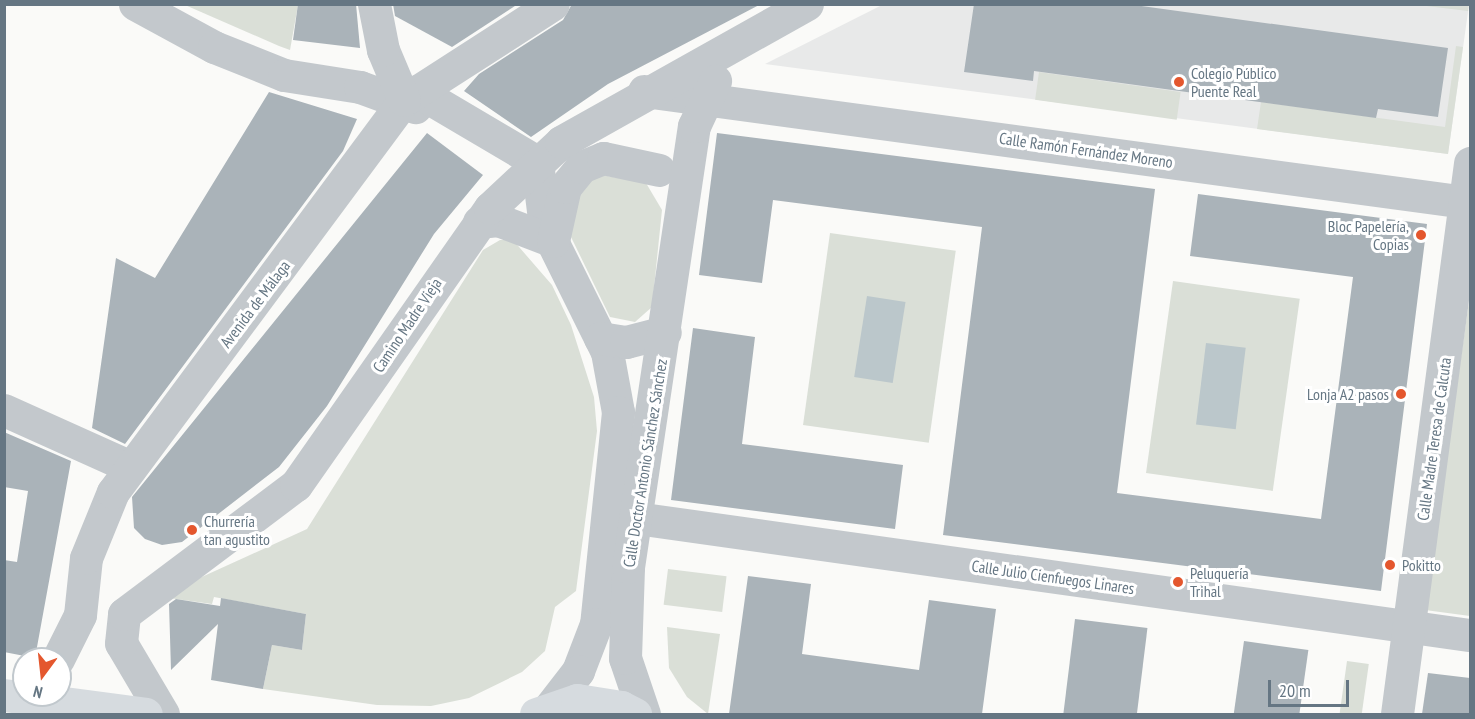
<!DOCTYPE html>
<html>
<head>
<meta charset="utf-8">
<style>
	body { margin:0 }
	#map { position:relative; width:1475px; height:719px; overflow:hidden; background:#fafaf8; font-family:"PT Sans Narrow",sans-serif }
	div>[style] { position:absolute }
	.built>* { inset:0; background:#e8e9e9 }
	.green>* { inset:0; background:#dadfd7; transform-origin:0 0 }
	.water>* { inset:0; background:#bbc7cb; transform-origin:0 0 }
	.building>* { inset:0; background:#aab3b9; transform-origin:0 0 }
	.minor>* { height:33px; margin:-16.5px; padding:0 16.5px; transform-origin:16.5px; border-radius:16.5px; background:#c3c8cc }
	.highway>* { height:33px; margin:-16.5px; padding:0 16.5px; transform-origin:16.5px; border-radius:16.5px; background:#d6dbdf }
	.dots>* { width:16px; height:16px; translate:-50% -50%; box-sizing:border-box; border:3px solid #fff; border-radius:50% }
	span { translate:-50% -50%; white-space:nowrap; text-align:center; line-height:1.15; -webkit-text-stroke:6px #fff; paint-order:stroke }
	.poi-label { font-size:16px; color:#657683 }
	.left { translate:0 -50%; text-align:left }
	.right { translate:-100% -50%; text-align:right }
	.street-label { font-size:16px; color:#657683 }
	.frame { position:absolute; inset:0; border:6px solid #657683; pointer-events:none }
	.north { position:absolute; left:12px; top:647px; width:60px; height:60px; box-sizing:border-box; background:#fff; border:2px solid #c1c8cd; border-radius:50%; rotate:195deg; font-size:16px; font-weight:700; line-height:24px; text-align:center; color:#657683 }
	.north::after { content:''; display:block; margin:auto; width:21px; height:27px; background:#e4572e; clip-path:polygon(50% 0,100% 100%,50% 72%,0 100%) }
	.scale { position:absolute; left:1268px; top:680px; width:81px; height:27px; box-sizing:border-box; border:3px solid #657683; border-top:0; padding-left:8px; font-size:18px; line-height:21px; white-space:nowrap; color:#657683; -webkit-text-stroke:4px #fff; paint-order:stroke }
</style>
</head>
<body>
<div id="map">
	<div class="built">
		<i style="clip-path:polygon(882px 5px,1469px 5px,1448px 154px,765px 64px)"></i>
	</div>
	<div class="green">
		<i style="clip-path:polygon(185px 5px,298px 5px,290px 50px,279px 46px)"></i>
		<i style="clip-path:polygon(1418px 5px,1469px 4px,1469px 5px,1468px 11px)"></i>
		<i style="clip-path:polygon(1456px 46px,1463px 47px,1448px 154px,1257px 129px,1261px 102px,1445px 127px)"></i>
		<i style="left:1039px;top:72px;width:143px;height:28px;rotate:8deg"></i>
		<i style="clip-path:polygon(602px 175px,646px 183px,662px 210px,652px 307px,635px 322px,610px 317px,571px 237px,570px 206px,589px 181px)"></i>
		<i style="left:830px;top:233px;width:127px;height:194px;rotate:8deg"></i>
		<i style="clip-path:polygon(500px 240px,513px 240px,552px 285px,571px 325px,594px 397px,597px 431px,576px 591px,555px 607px,545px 651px,522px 672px,469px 698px,431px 706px,377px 705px,263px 689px,272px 645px,302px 650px,306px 614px,214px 597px,212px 604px,169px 598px,171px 591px,307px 529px,483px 250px)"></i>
		<i style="left:1173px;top:281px;width:128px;height:194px;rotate:8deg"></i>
		<i style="clip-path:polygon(1470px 294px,1470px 616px,1425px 610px)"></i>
		<i style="left:668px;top:569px;width:59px;height:36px;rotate:7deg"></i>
		<i style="clip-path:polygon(667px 627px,720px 634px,708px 714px,687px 697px,669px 668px)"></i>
		<i style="left:1347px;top:661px;width:22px;height:53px;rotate:8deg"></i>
	</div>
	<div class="water">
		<i style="left:867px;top:296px;width:39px;height:82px;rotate:9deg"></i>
		<i style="left:1206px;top:343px;width:40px;height:82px;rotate:7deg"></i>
	</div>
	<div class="building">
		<i style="clip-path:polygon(298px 4px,356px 4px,360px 48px,293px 40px)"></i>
		<i style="clip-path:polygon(393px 4px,518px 4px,452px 47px,395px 16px)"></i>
		<i style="clip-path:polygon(572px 4px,761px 4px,608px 84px,531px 137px,464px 91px,479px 74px,563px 20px)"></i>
		<i style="clip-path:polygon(974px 4px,1127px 4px,1448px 48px,1438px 117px,1378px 109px,1376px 118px,1034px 71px,1033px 81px,964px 72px)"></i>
		<i style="clip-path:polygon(269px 92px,357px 119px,343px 151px,125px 444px,92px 428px,116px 258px,155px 278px)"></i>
		<i style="clip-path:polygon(427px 133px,483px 175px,434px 234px,327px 406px,279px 467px,182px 542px,162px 545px,145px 539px,134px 528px,132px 497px)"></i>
		<i style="clip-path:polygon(717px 133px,1155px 189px,1117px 493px,1321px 519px,1353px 277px,1190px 256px,1198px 194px,1427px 224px,1381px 591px,943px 535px,982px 227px,773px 200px,762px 283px,699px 275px)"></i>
		<i style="clip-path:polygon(693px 328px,755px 337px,742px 444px,903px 465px,895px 529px,671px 500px)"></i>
		<i style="clip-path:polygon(4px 432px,71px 461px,35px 658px,4px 652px,4px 560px,17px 562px,28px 491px,4px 487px)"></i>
		<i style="clip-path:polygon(748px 576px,811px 584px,802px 654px,919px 670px,929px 600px,996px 609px,982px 714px,729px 714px)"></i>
		<i style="clip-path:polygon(221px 598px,306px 614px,302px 650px,272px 645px,263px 689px,211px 680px,218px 624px,171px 670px,169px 604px,176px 599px,220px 606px)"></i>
		<i style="left:1075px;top:619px;width:73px;height:96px;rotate:7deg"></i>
		<i style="left:1244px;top:641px;width:65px;height:74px;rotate:8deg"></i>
		<i style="clip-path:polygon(1428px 673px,1470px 678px,1470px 714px,1422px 714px)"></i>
	</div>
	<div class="minor">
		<i style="left:135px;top:4px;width:90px;rotate:28.6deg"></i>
		<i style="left:214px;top:47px;width:75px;rotate:21.8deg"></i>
		<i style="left:284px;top:75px;width:77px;rotate:9deg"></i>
		<i style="left:360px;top:87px;width:59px;rotate:20deg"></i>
		<i style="left:417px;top:91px;width:139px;rotate:30.6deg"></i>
		<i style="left:537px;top:162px;width:65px;rotate:83deg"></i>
		<i style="left:545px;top:227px;width:140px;rotate:63.6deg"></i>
		<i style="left:607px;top:352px;width:61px;rotate:79.6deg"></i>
		<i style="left:618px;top:412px;width:213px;rotate:95.9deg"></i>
		<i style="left:596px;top:624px;width:50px;rotate:111deg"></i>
		<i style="left:578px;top:671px;width:46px;rotate:127.9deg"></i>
		<i style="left:644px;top:91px;width:828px;rotate:7.7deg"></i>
		<i style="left:404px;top:100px;width:177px;rotate:-32.8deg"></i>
		<i style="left:479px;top:222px;width:19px;rotate:-6deg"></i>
		<i style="left:498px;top:220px;width:59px;rotate:20.9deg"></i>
		<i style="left:553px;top:241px;width:55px;rotate:-77.5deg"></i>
		<i style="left:565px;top:187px;width:26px;rotate:-51deg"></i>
		<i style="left:581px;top:167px;width:24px;rotate:-22deg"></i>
		<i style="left:603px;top:158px;width:57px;rotate:12.1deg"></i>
		<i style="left:600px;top:338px;width:26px;rotate:9deg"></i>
		<i style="left:626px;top:342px;width:40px;rotate:-14.4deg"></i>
		<i style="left:4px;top:410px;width:139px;rotate:24.2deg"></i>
		<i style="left:636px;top:518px;width:842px;rotate:7.99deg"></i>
		<i style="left:58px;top:659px;width:49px;rotate:-63.4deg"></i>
		<i style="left:80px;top:615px;width:57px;rotate:-84deg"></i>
		<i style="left:86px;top:558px;width:71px;rotate:-67.8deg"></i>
		<i style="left:113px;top:492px;width:488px;rotate:-53.4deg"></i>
		<i style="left:404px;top:100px;width:54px;rotate:-112.8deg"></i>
		<i style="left:383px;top:50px;width:47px;rotate:-101.1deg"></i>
		<i style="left:163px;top:714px;width:82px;rotate:-120.6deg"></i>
		<i style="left:121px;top:643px;width:29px;rotate:-84deg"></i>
		<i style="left:124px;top:614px;width:215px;rotate:-36.9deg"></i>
		<i style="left:296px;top:485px;width:338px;rotate:-55deg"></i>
		<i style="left:490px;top:208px;width:97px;rotate:-42.9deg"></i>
		<i style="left:561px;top:142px;width:282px;rotate:-29.3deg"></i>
		<i style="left:644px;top:714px;width:59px;rotate:-108.7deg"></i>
		<i style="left:625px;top:658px;width:91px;rotate:-88.1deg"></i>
		<i style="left:628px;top:567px;width:446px;rotate:-81.5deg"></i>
		<i style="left:694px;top:126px;width:50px;rotate:-65deg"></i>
		<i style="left:1397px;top:714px;width:556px;rotate:-82.45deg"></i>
	</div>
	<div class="highway">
		<i style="left:4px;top:695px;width:143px;rotate:7.6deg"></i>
		<i style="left:536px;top:714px;width:43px;rotate:-18.9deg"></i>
		<i style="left:577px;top:700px;width:45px;rotate:9deg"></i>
		<i style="left:621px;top:707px;width:16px;rotate:27deg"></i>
	</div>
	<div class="dots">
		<i style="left:1179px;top:82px;background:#e4572e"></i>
		<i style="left:1421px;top:235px;background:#e4572e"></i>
		<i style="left:1401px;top:394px;background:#e4572e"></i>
		<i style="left:192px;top:530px;background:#e4572e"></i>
		<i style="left:1390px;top:565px;background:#e4572e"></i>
		<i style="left:1178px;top:582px;background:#e4572e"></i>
	</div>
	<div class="poi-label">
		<span class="left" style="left:1191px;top:82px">Colegio Público<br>Puente Real</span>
		<span class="right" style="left:1409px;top:235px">Bloc Papelería,<br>Copias</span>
		<span class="right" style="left:1389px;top:394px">Lonja A2 pasos</span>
		<span class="left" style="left:204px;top:530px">Churrería<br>tan agustito</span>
		<span class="left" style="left:1402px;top:565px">Pokitto</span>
		<span class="left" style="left:1190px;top:582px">Peluquería<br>Trihal</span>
	</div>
	<div class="street-label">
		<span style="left:1086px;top:150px;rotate:8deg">Calle Ramón Fernández Moreno</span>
		<span style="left:255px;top:304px;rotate:-53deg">Avenida de Málaga</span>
		<span style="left:407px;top:325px;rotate:-56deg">Camino Madre Vieja</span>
		<span style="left:1434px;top:439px;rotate:-82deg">Calle Madre Teresa de Calcuta</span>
		<span style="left:645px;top:463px;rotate:-81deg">Calle Doctor Antonio Sánchez Sánchez</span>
		<span style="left:1053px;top:577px;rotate:8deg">Calle Julio Cienfuegos Linares</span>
	</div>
	<div class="frame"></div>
	<div class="north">N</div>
	<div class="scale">20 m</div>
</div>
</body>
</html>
